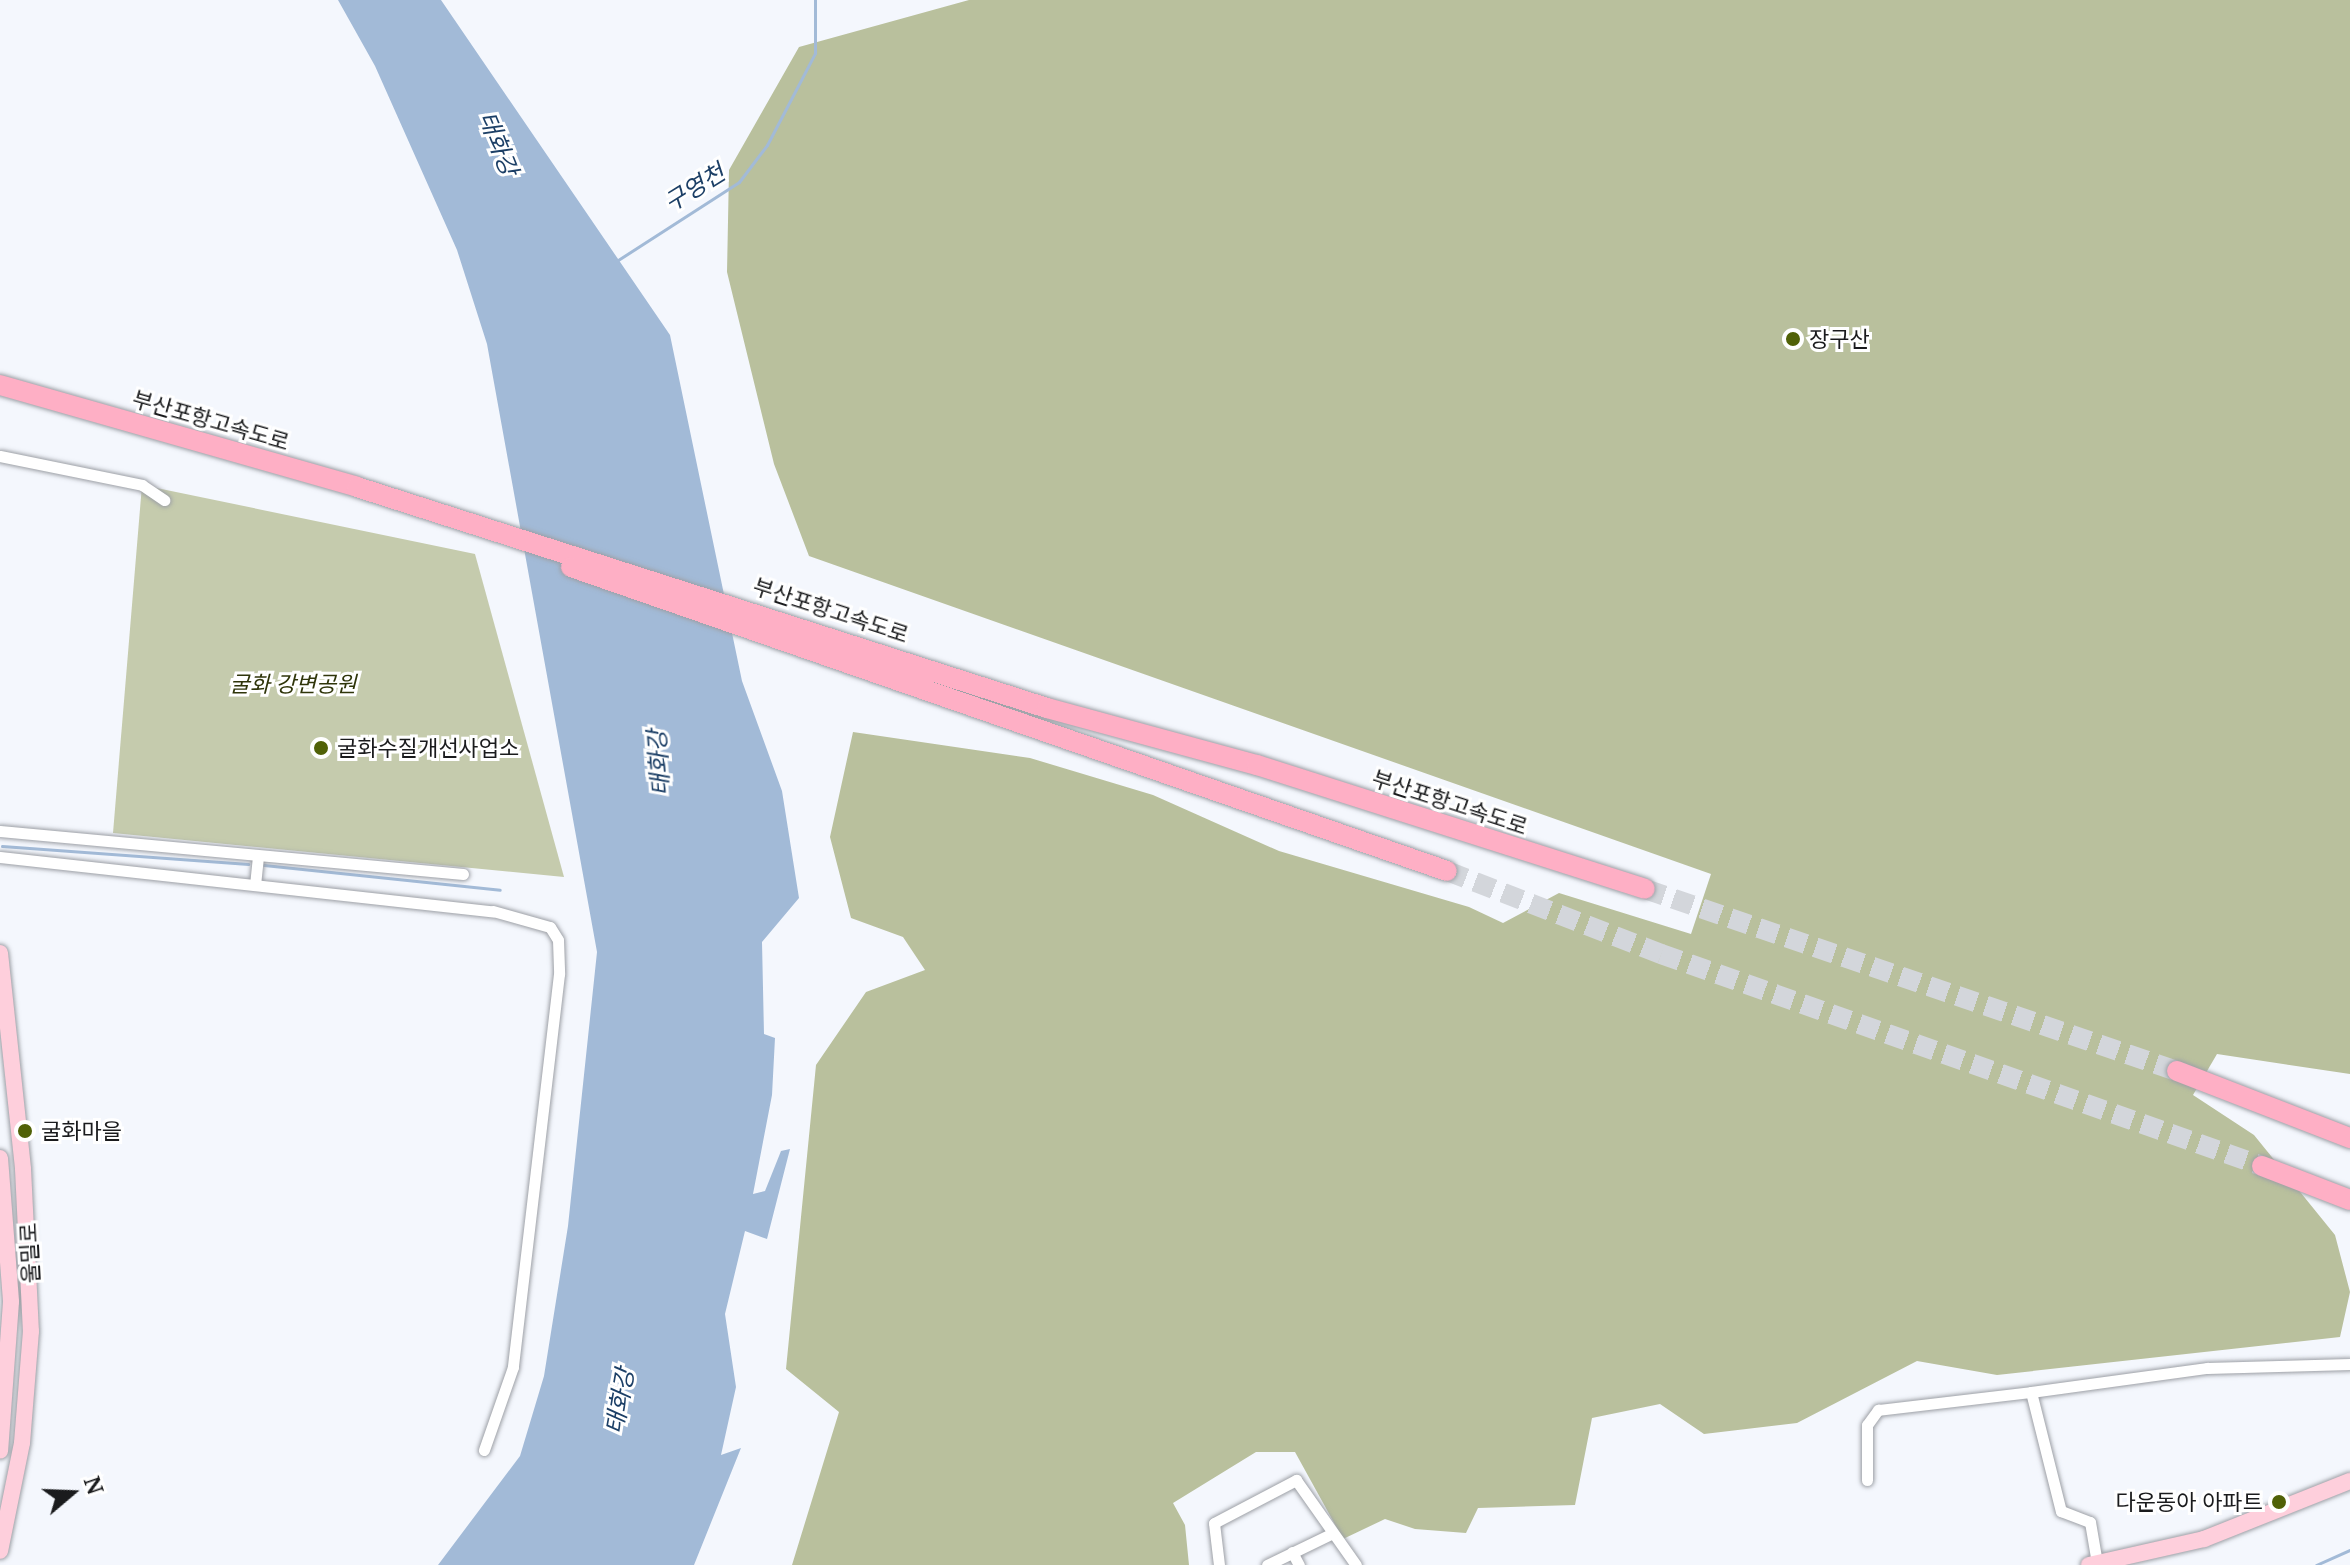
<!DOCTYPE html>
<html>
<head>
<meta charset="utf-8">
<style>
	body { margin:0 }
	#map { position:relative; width:2350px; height:1565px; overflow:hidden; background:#f4f7fd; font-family:"Noto Serif","Noto Sans KR",serif }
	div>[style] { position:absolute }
	.green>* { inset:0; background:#c5cbad }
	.forest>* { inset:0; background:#b9c09d }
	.water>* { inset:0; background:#a2bad7 }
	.stream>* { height:3px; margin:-1.5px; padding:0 1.5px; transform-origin:1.5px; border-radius:1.5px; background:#a2bad7 }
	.highway-tunnel>* { height:20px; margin-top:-10px; transform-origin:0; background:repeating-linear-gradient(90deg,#d3d6db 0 20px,transparent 0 30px) }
	.roads { filter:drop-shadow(0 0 2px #9da0a6) drop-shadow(0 0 2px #9da0a6) }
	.street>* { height:11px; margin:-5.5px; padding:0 5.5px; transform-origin:5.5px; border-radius:5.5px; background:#fff }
	.primary>* { height:16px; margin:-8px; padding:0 8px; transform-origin:8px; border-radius:8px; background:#fecfdc }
	.highway>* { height:20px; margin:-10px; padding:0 10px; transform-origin:10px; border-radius:10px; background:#feafc5 }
	.dots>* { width:22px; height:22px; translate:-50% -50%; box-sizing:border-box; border:4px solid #fff; border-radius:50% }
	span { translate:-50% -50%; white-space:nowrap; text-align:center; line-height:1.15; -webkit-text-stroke:6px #fff; paint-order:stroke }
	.poi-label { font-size:22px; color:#1a1b1d }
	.left { translate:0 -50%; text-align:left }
	.right { translate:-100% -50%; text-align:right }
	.street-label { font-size:22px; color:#1a1b1d }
	.park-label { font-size:22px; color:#2f350a; font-style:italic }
	.water-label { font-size:24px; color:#1c3f66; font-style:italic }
	.north { position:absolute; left:32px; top:1453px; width:80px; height:80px; -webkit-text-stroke:6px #fff; paint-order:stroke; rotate:71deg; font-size:22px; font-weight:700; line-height:32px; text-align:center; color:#1a1b1d }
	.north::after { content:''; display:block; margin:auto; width:28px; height:36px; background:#1a1b1d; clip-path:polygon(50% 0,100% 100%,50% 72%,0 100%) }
</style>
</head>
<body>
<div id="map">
	<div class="green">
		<i style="clip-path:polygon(142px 485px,475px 554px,564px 877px,113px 833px)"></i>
	</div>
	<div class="forest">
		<i style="clip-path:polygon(969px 0,2350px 0,2350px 1074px,2217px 1054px,2193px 1095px,2254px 1135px,2335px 1235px,2350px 1292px,2340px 1337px,1997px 1375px,1917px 1361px,1797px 1423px,1704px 1434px,1660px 1404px,1592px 1418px,1575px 1505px,1478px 1508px,1466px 1533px,1415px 1529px,1385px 1519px,1343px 1539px,1295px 1452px,1256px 1452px,1173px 1503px,1185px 1525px,1189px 1565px,792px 1565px,839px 1412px,786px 1369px,816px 1065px,866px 992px,925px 970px,903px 937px,851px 918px,830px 837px,853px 732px,1030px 758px,1153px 795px,1279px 851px,1469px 907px,1503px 923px,1559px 893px,1691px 934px,1711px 874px,809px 556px,774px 464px,727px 272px,729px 170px,799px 47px)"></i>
	</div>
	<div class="water">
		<i style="clip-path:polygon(338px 0,441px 0,670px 335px,742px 681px,782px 791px,799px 898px,762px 942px,764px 1034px,775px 1038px,772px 1095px,753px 1194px,765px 1191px,781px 1151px,790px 1149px,767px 1239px,745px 1231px,725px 1314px,736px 1387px,721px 1455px,741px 1448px,694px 1565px,438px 1565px,520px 1456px,544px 1376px,568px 1226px,597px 952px,487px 344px,457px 250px,375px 66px)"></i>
	</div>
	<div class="stream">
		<i style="left:618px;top:260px;width:144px;rotate:-32.8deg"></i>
		<i style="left:739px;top:182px;width:46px;rotate:-52.9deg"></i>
		<i style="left:767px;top:145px;width:104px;rotate:-62.4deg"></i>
		<i style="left:815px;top:53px;width:53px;rotate:-90deg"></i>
		<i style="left:2px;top:846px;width:247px;rotate:4.2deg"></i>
		<i style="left:264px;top:865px;width:237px;rotate:6deg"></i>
		<i style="left:2316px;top:1565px;width:37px;rotate:-24deg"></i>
	</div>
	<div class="highway-tunnel">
		<i style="left:1447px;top:871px;width:230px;rotate:21.2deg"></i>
		<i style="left:1661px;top:954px;width:637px;rotate:19.43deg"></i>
		<i style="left:1645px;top:889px;width:562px;rotate:18.89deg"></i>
	</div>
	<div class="roads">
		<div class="street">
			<i style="left:0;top:456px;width:145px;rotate:11.5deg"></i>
			<i style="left:142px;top:485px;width:27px;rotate:34deg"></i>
			<i style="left:0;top:831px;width:465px;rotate:5.3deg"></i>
			<i style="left:0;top:857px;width:496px;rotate:6.3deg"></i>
			<i style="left:493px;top:911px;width:59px;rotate:15.7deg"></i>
			<i style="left:550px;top:927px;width:15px;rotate:58deg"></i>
			<i style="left:558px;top:940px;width:34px;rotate:88deg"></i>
			<i style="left:559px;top:974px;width:396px;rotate:96.7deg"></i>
			<i style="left:513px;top:1367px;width:88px;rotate:109.3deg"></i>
			<i style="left:255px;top:885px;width:29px;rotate:-84deg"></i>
			<i style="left:2031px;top:1392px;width:178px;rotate:-7.8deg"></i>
			<i style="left:2207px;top:1368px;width:143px;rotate:-1.6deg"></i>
			<i style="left:1867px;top:1480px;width:55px;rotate:-90deg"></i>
			<i style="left:1867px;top:1425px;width:19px;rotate:-54deg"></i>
			<i style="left:1878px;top:1410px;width:154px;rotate:-6.7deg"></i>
			<i style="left:2031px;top:1392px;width:123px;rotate:75.9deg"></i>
			<i style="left:2061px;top:1511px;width:31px;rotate:21deg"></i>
			<i style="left:2090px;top:1522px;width:42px;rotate:80.3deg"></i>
			<i style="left:1292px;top:1552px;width:15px;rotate:62deg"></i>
			<i style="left:1219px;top:1565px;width:42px;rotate:-96.8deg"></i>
			<i style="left:1214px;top:1523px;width:93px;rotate:-27.7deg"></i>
			<i style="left:1296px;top:1480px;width:104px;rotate:54.8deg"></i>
			<i style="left:1267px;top:1565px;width:73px;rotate:-25.9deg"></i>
		</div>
		<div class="primary">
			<i style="left:0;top:953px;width:217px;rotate:83.9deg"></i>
			<i style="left:23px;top:1169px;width:162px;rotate:87.2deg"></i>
			<i style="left:31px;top:1331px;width:112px;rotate:94.6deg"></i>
			<i style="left:22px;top:1443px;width:110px;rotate:101.5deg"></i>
			<i style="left:0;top:1158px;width:144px;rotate:85.6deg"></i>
			<i style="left:11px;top:1302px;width:149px;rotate:94.2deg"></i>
			<i style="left:2089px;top:1565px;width:118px;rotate:-12.7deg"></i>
			<i style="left:2204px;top:1539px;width:157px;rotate:-21.7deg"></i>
		</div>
		<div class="highway">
			<i style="left:0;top:385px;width:371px;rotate:15.9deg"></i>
			<i style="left:357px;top:487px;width:725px;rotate:17.76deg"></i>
			<i style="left:1047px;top:708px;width:218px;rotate:15.2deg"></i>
			<i style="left:1257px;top:765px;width:407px;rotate:17.7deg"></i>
			<i style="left:571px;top:567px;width:927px;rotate:19.14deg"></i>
			<i style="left:2177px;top:1071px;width:186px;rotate:21.2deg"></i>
			<i style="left:2262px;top:1166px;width:94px;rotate:21.1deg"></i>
		</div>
	</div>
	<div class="dots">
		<i style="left:1793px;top:339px;background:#506107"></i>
		<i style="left:321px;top:748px;background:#506107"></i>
		<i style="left:25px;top:1131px;background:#506107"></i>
		<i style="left:2279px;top:1502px;background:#506107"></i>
	</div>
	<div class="poi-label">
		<span class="left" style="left:1809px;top:339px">장구산</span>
		<span class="left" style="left:337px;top:748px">굴화수질개선사업소</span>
		<span class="left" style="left:41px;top:1131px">굴화마을</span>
		<span class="right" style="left:2263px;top:1502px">다운동아 아파트</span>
	</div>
	<div class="street-label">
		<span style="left:211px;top:420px;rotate:16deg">부산포항고속도로</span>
		<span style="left:831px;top:610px;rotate:18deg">부산포항고속도로</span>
		<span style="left:1450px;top:802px;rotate:18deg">부산포항고속도로</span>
		<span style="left:29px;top:1253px;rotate:-93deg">울밀로</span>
	</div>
	<div class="park-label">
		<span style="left:293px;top:684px">굴화 강변공원</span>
	</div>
	<div class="water-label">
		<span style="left:499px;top:143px;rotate:68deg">태화강</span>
		<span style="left:694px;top:187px;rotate:-32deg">구영천</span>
		<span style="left:658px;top:763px;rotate:-94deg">태화강</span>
		<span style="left:619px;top:1401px;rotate:-80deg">태화강</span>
	</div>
	<div class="north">N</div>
</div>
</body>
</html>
